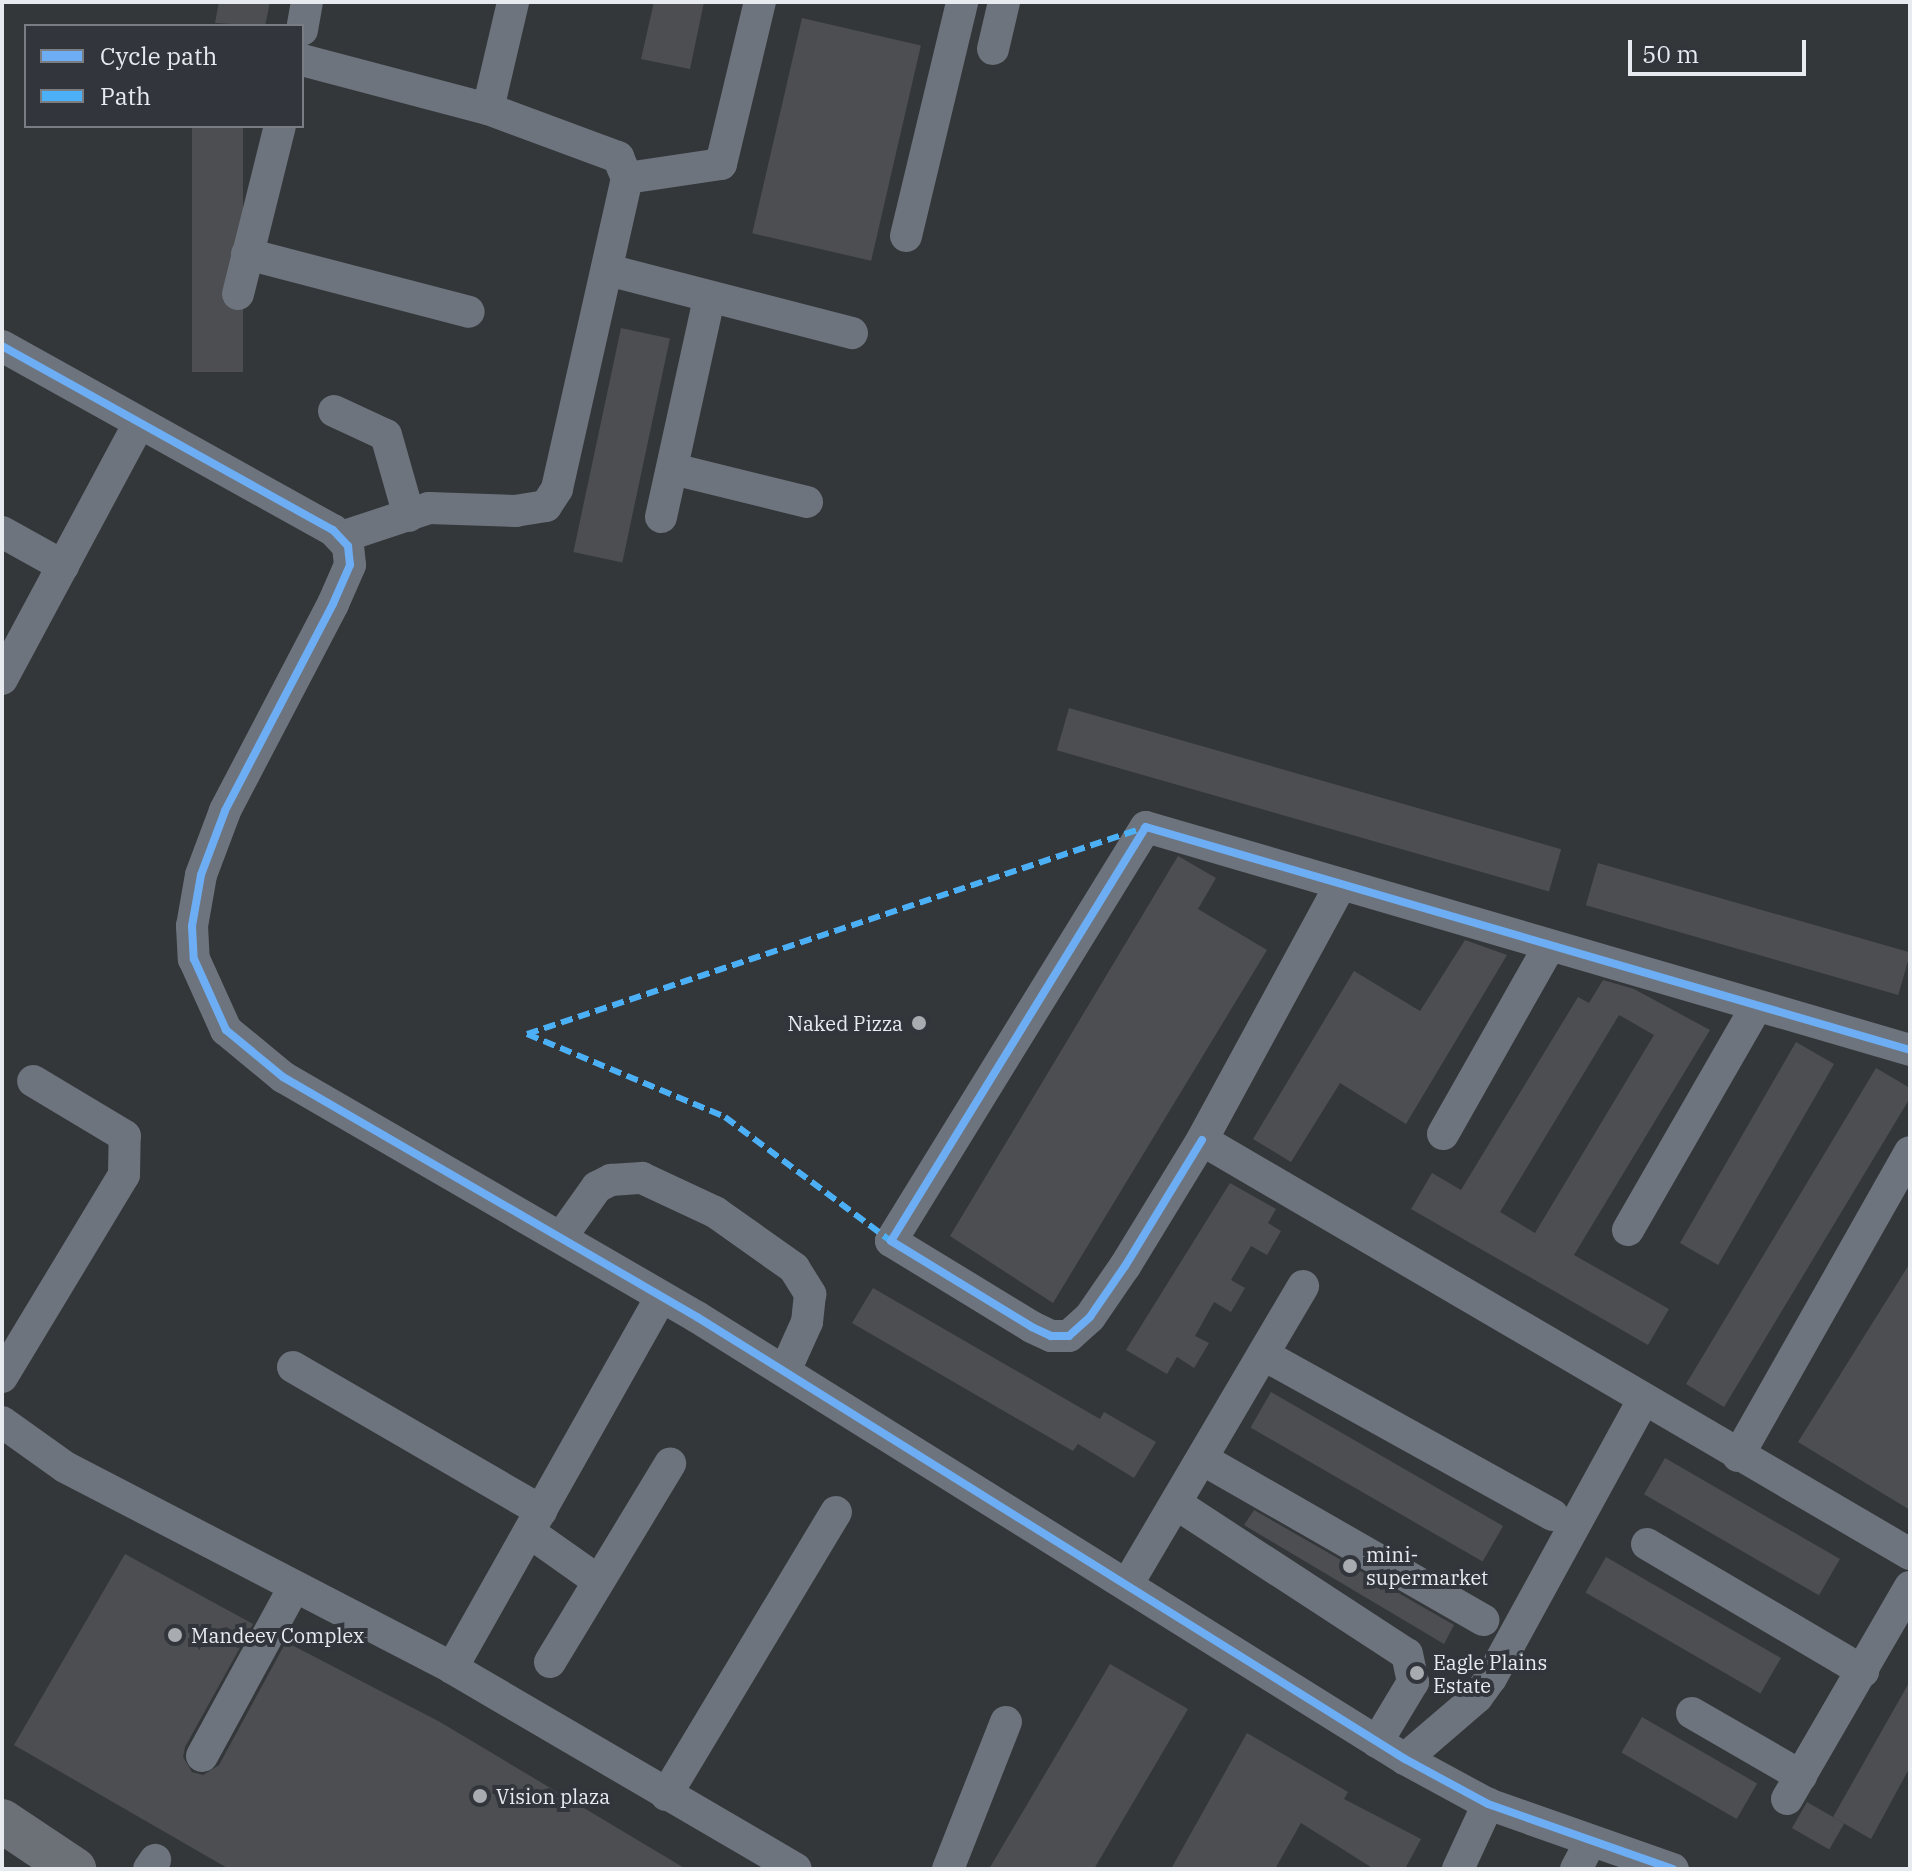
<!DOCTYPE html>
<html>
<head>
<meta charset="utf-8">
<style>
	body { margin:0 }
	#map { position:relative; width:1912px; height:1871px; overflow:hidden; background:#34373a; font-family:"IBM Plex Serif",serif }
	div>[style] { position:absolute }
	.building>* { inset:0; background:#4c4e51; transform-origin:0 0 }
	.minor>* { height:32px; margin:-16px; padding:0 16px; transform-origin:16px; border-radius:16px; background:#6d747d }
	.highway>* { height:44px; margin:-22px; padding:0 22px; transform-origin:22px; border-radius:22px; background:#6b7177 }
	.quiet>* { height:6px; margin-top:-3px; transform-origin:0; background:repeating-linear-gradient(90deg,#4cb0f7 0 12px,transparent 0 18px) }
	.cycleway>* { height:8px; margin:-4px; padding:0 4px; transform-origin:4px; border-radius:4px; background:#6dadf4 }
	.dots>* { width:22px; height:22px; translate:-50% -50%; box-sizing:border-box; border:4px solid #32363c; border-radius:50% }
	span { translate:-50% -50%; white-space:nowrap; text-align:center; line-height:1.15; -webkit-text-stroke:8px #32363c; paint-order:stroke }
	.poi-label { font-size:20px; color:#e7eaee }
	.right { translate:-100% -50%; text-align:right }
	.left { translate:0 -50%; text-align:left }
	.frame { position:absolute; inset:0; border:4px solid #e7eaee; pointer-events:none }
	.legend { position:absolute; left:24px; top:24px; width:280px; height:104px; box-sizing:border-box; background:#32363c; border:2px solid #7a7e83; margin:0; padding:10px 14px; list-style:none; font-size:24px; color:#e7eaee }
	.legend li { display:flex; align-items:center; gap:16px; height:40px }
	.legend b { width:40px; border:2px solid #7a7e83 }
	.scale { position:absolute; left:1628px; top:40px; width:178px; height:36px; box-sizing:border-box; border:4px solid #e7eaee; border-top:0; padding-left:10px; font-size:24px; line-height:28px; white-space:nowrap; color:#e7eaee; -webkit-text-stroke:6px #32363c; paint-order:stroke }
</style>
</head>
<body>
<div id="map">
	<div class="building">
		<i style="clip-path:polygon(219px 2px,270px 2px,265px 26px,215px 23px)"></i>
		<i style="clip-path:polygon(654px 2px,704px 2px,690px 69px,641px 59px)"></i>
		<i style="left:802px;top:18px;width:122px;height:221px;rotate:13deg"></i>
		<i style="left:192px;top:126px;width:51px;height:246px"></i>
		<i style="left:621px;top:328px;width:50px;height:229px;rotate:12deg"></i>
		<i style="left:1069px;top:708px;width:512px;height:44px;rotate:16deg"></i>
		<i style="clip-path:polygon(1178px 856px,1216px 878px,1198px 909px,1267px 950px,1053px 1303px,950px 1236px)"></i>
		<i style="left:1598px;top:863px;width:325px;height:44px;rotate:16deg"></i>
		<i style="clip-path:polygon(1465px 940px,1507px 955px,1406px 1124px,1340px 1083px,1291px 1162px,1253px 1139px,1354px 971px,1420px 1011px)"></i>
		<i style="clip-path:polygon(evenodd,1603px 980px,1634px 989px,1710px 1030px,1574px 1255px,1669px 1309px,1648px 1345px,1411px 1209px,1432px 1173px,1461px 1190px,1578px 997px,1589px 1003px,1603px 980px,1619px 1015px,1654px 1035px,1535px 1233px,1500px 1212px,1619px 1015px)"></i>
		<i style="left:1796px;top:1042px;width:44px;height:232px;rotate:30deg"></i>
		<i style="clip-path:polygon(1876px 1068px,1910px 1088px,1910px 1098px,1724px 1407px,1686px 1384px)"></i>
		<i style="clip-path:polygon(1230px 1183px,1276px 1209px,1268px 1223px,1281px 1231px,1267px 1255px,1251px 1246px,1231px 1280px,1245px 1288px,1231px 1312px,1214px 1302px,1195px 1336px,1209px 1343px,1194px 1368px,1177px 1357px,1167px 1374px,1126px 1350px)"></i>
		<i style="clip-path:polygon(1910px 1263px,1910px 1510px,1798px 1442px)"></i>
		<i style="clip-path:polygon(873px 1288px,1100px 1419px,1104px 1412px,1156px 1442px,1134px 1478px,1078px 1444px,1073px 1451px,852px 1323px)"></i>
		<i style="left:1271px;top:1392px;width:268px;height:41px;rotate:30deg"></i>
		<i style="left:1665px;top:1458px;width:202px;height:42px;rotate:30deg"></i>
		<i style="clip-path:polygon(1254px 1510px,1454px 1625px,1444px 1644px,1244px 1525px)"></i>
		<i style="clip-path:polygon(125px 1554px,253px 1624px,185px 1747px,183px 1757px,192px 1772px,203px 1775px,219px 1765px,286px 1642px,440px 1722px,686px 1869px,229px 1869px,14px 1745px)"></i>
		<i style="left:1606px;top:1557px;width:202px;height:41px;rotate:30deg"></i>
		<i style="clip-path:polygon(1110px 1664px,1188px 1709px,1094px 1869px,989px 1869px)"></i>
		<i style="clip-path:polygon(1910px 1681px,1910px 1767px,1871px 1839px,1833px 1817px)"></i>
		<i style="left:1642px;top:1717px;width:133px;height:41px;rotate:30deg"></i>
		<i style="clip-path:polygon(1247px 1733px,1348px 1792px,1344px 1799px,1421px 1839px,1405px 1869px,1374px 1869px,1301px 1823px,1275px 1869px,1171px 1869px)"></i>
		<i style="left:1807px;top:1802px;width:43px;height:30px;rotate:30deg"></i>
	</div>
	<div class="minor">
		<i style="left:302px;top:30px;width:28px;rotate:-80deg"></i>
		<i style="left:993px;top:49px;width:48px;rotate:-76.8deg"></i>
		<i style="left:302px;top:60px;width:192px;rotate:14.8deg"></i>
		<i style="left:488px;top:109px;width:139px;rotate:20.3deg"></i>
		<i style="left:618px;top:157px;width:23px;rotate:67deg"></i>
		<i style="left:627px;top:178px;width:319px;rotate:102.7deg"></i>
		<i style="left:557px;top:489px;width:20px;rotate:123deg"></i>
		<i style="left:546px;top:506px;width:30px;rotate:171deg"></i>
		<i style="left:516px;top:511px;width:87px;rotate:-178deg"></i>
		<i style="left:429px;top:508px;width:92px;rotate:161.6deg"></i>
		<i style="left:488px;top:109px;width:110px;rotate:-76.8deg"></i>
		<i style="left:627px;top:178px;width:95px;rotate:-8.5deg"></i>
		<i style="left:721px;top:164px;width:167px;rotate:-76.5deg"></i>
		<i style="left:906px;top:236px;width:241px;rotate:-76.5deg"></i>
		<i style="left:247px;top:254px;width:229px;rotate:14.6deg"></i>
		<i style="left:608px;top:270px;width:252px;rotate:14.5deg"></i>
		<i style="left:238px;top:294px;width:173px;rotate:-76deg"></i>
		<i style="left:2px;top:346px;width:379px;rotate:29.1deg"></i>
		<i style="left:333px;top:530px;width:22px;rotate:47deg"></i>
		<i style="left:348px;top:546px;width:19px;rotate:84deg"></i>
		<i style="left:350px;top:565px;width:43px;rotate:113.6deg"></i>
		<i style="left:333px;top:604px;width:233px;rotate:117.6deg"></i>
		<i style="left:225px;top:811px;width:68px;rotate:110.6deg"></i>
		<i style="left:201px;top:875px;width:52px;rotate:100deg"></i>
		<i style="left:192px;top:926px;width:33px;rotate:87deg"></i>
		<i style="left:194px;top:959px;width:78px;rotate:65.7deg"></i>
		<i style="left:226px;top:1030px;width:74px;rotate:39.5deg"></i>
		<i style="left:283px;top:1077px;width:479px;rotate:30.1deg"></i>
		<i style="left:697px;top:1317px;width:835px;rotate:31.98deg"></i>
		<i style="left:1405px;top:1759px;width:94px;rotate:28.5deg"></i>
		<i style="left:1488px;top:1804px;width:196px;rotate:19.4deg"></i>
		<i style="left:334px;top:411px;width:57px;rotate:24.8deg"></i>
		<i style="left:386px;top:435px;width:84px;rotate:74.1deg"></i>
		<i style="left:673px;top:469px;width:138px;rotate:13.8deg"></i>
		<i style="left:661px;top:517px;width:224px;rotate:-77.6deg"></i>
		<i style="left:2px;top:532px;width:70px;rotate:29.1deg"></i>
		<i style="left:2px;top:679px;width:288px;rotate:-61.8deg"></i>
		<i style="left:1341px;top:884px;width:291px;rotate:118.5deg"></i>
		<i style="left:1202px;top:1140px;width:820px;rotate:30.32deg"></i>
		<i style="left:1443px;top:1134px;width:215px;rotate:-60.5deg"></i>
		<i style="left:1202px;top:1140px;width:148px;rotate:121.4deg"></i>
		<i style="left:1125px;top:1266px;width:62px;rotate:124.5deg"></i>
		<i style="left:1090px;top:1317px;width:28px;rotate:138deg"></i>
		<i style="left:1069px;top:1336px;width:18px;rotate:180deg"></i>
		<i style="left:1051px;top:1336px;width:21px;rotate:-155deg"></i>
		<i style="left:1032px;top:1327px;width:165px;rotate:-148.6deg"></i>
		<i style="left:891px;top:1241px;width:486px;rotate:-58.4deg"></i>
		<i style="left:1146px;top:827px;width:796px;rotate:16.27deg"></i>
		<i style="left:1628px;top:1230px;width:257px;rotate:-60.1deg"></i>
		<i style="left:562px;top:1236px;width:60px;rotate:-54.5deg"></i>
		<i style="left:597px;top:1187px;width:16px;rotate:-27deg"></i>
		<i style="left:611px;top:1180px;width:31px;rotate:-4deg"></i>
		<i style="left:642px;top:1178px;width:81px;rotate:25deg"></i>
		<i style="left:715px;top:1212px;width:97px;rotate:35.3deg"></i>
		<i style="left:794px;top:1268px;width:31px;rotate:58deg"></i>
		<i style="left:810px;top:1294px;width:28px;rotate:96deg"></i>
		<i style="left:807px;top:1322px;width:54px;rotate:114.2deg"></i>
		<i style="left:1264px;top:1355px;width:330px;rotate:29deg"></i>
		<i style="left:293px;top:1367px;width:287px;rotate:30.1deg"></i>
		<i style="left:2px;top:1377px;width:236px;rotate:-58.9deg"></i>
		<i style="left:124px;top:1175px;width:39px;rotate:-89deg"></i>
		<i style="left:125px;top:1136px;width:107px;rotate:-149.1deg"></i>
		<i style="left:2px;top:1422px;width:77px;rotate:35.5deg"></i>
		<i style="left:65px;top:1467px;width:436px;rotate:27.4deg"></i>
		<i style="left:452px;top:1668px;width:398px;rotate:30.3deg"></i>
		<i style="left:1738px;top:1456px;width:349px;rotate:-60.5deg"></i>
		<i style="left:1204px;top:1460px;width:322px;rotate:29.8deg"></i>
		<i style="left:1178px;top:1505px;width:273px;rotate:33.1deg"></i>
		<i style="left:1407px;top:1654px;width:29px;rotate:78deg"></i>
		<i style="left:1413px;top:1682px;width:70px;rotate:121deg"></i>
		<i style="left:529px;top:1532px;width:83px;rotate:35.2deg"></i>
		<i style="left:1647px;top:1544px;width:251px;rotate:30.5deg"></i>
		<i style="left:1127px;top:1585px;width:347px;rotate:-59.5deg"></i>
		<i style="left:550px;top:1662px;width:232px;rotate:-58.8deg"></i>
		<i style="left:452px;top:1668px;width:426px;rotate:-60.6deg"></i>
		<i style="left:1692px;top:1713px;width:126px;rotate:30deg"></i>
		<i style="left:202px;top:1756px;width:190px;rotate:-61.4deg"></i>
		<i style="left:1405px;top:1759px;width:95px;rotate:-40.7deg"></i>
		<i style="left:1477px;top:1697px;width:24px;rotate:-54deg"></i>
		<i style="left:1491px;top:1678px;width:317px;rotate:-61.3deg"></i>
		<i style="left:666px;top:1795px;width:330px;rotate:-59deg"></i>
		<i style="left:1787px;top:1799px;width:245px;rotate:-59.9deg"></i>
		<i style="left:149px;top:1869px;width:11px;rotate:-56deg"></i>
		<i style="left:948px;top:1869px;width:158px;rotate:-68.5deg"></i>
		<i style="left:1458px;top:1869px;width:72px;rotate:-65.2deg"></i>
		<i style="left:1576px;top:1869px;width:30px;rotate:-62deg"></i>
	</div>
	<div class="highway">
		<i style="left:2px;top:1821px;width:87px;rotate:33.7deg"></i>
	</div>
	<div class="quiet">
		<i style="left:527px;top:1034px;width:653px;rotate:-18.49deg"></i>
		<i style="left:527px;top:1034px;width:215px;rotate:22.7deg"></i>
		<i style="left:725px;top:1117px;width:207px;rotate:36.8deg"></i>
	</div>
	<div class="cycleway">
		<i style="left:2px;top:346px;width:379px;rotate:29.1deg"></i>
		<i style="left:333px;top:530px;width:22px;rotate:47deg"></i>
		<i style="left:348px;top:546px;width:19px;rotate:84deg"></i>
		<i style="left:350px;top:565px;width:43px;rotate:113.6deg"></i>
		<i style="left:333px;top:604px;width:233px;rotate:117.6deg"></i>
		<i style="left:225px;top:811px;width:68px;rotate:110.6deg"></i>
		<i style="left:201px;top:875px;width:52px;rotate:100deg"></i>
		<i style="left:192px;top:926px;width:33px;rotate:87deg"></i>
		<i style="left:194px;top:959px;width:78px;rotate:65.7deg"></i>
		<i style="left:226px;top:1030px;width:74px;rotate:39.5deg"></i>
		<i style="left:283px;top:1077px;width:479px;rotate:30.1deg"></i>
		<i style="left:697px;top:1317px;width:835px;rotate:31.98deg"></i>
		<i style="left:1405px;top:1759px;width:94px;rotate:28.5deg"></i>
		<i style="left:1488px;top:1804px;width:196px;rotate:19.4deg"></i>
		<i style="left:1202px;top:1140px;width:148px;rotate:121.4deg"></i>
		<i style="left:1125px;top:1266px;width:62px;rotate:124.5deg"></i>
		<i style="left:1090px;top:1317px;width:28px;rotate:138deg"></i>
		<i style="left:1069px;top:1336px;width:18px;rotate:180deg"></i>
		<i style="left:1051px;top:1336px;width:21px;rotate:-155deg"></i>
		<i style="left:1032px;top:1327px;width:165px;rotate:-148.6deg"></i>
		<i style="left:891px;top:1241px;width:486px;rotate:-58.4deg"></i>
		<i style="left:1146px;top:827px;width:796px;rotate:16.27deg"></i>
	</div>
	<div class="dots">
		<i style="left:919px;top:1023px;background:#a8abaf"></i>
		<i style="left:1350px;top:1566px;background:#a8abaf"></i>
		<i style="left:175px;top:1635px;background:#a8abaf"></i>
		<i style="left:1417px;top:1673px;background:#a8abaf"></i>
		<i style="left:480px;top:1796px;background:#a8abaf"></i>
	</div>
	<div class="poi-label">
		<span class="right" style="left:903px;top:1023px">Naked Pizza</span>
		<span class="left" style="left:1366px;top:1566px">mini-<br>supermarket</span>
		<span class="left" style="left:191px;top:1635px">Mandeev Complex</span>
		<span class="left" style="left:1433px;top:1674px">Eagle Plains<br>Estate</span>
		<span class="left" style="left:496px;top:1796px">Vision plaza</span>
	</div>
	<div class="frame"></div>
	<ul class="legend">
	<li><b style="height:10px;background:#6dadf4"></b>Cycle path</li>
	<li><b style="height:10px;background:#4cb0f7"></b>Path</li>
	</ul>
	<div class="scale">50 m</div>
</div>
</body>
</html>
